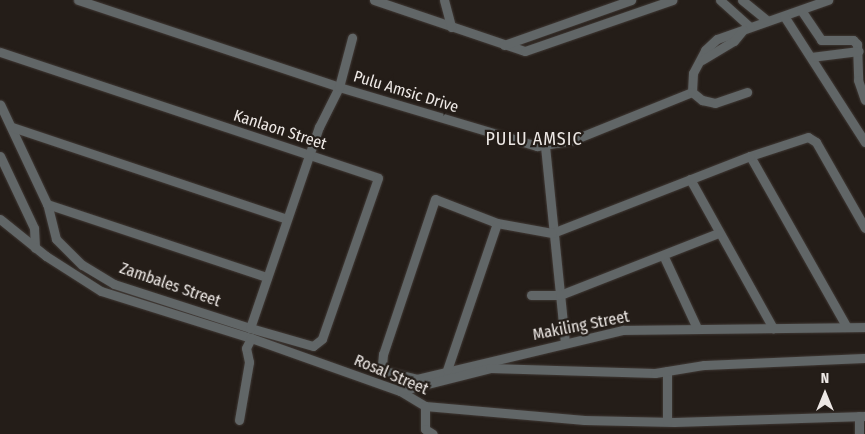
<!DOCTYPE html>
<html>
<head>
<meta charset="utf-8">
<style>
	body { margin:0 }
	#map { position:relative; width:865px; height:434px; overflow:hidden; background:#241d18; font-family:"Fira Sans Condensed",sans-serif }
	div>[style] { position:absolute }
	.roads { filter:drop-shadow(0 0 1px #403935) drop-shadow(0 0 1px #403935) }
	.minor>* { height:9px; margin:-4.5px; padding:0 4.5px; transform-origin:4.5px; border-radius:4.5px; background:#616667 }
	span { translate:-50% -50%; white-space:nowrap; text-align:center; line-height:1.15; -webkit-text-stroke:4.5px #241d18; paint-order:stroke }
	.street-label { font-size:16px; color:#ede8e5 }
	.neighbourhood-label { font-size:18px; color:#ede8e5; letter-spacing:1px }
	.north { position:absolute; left:800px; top:369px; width:50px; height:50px; -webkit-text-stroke:4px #241d18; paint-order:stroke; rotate:0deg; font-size:14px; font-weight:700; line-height:20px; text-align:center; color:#ede8e5 }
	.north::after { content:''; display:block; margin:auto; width:18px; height:22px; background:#ede8e5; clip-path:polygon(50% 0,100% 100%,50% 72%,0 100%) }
</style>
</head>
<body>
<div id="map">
	<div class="roads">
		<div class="minor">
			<i style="left:78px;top:0;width:275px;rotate:18.4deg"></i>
			<i style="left:339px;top:87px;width:207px;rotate:16.6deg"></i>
			<i style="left:537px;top:146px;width:36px;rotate:-9deg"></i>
			<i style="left:573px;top:140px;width:128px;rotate:-22deg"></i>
			<i style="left:692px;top:92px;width:19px;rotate:-87deg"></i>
			<i style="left:693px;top:73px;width:26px;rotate:-62deg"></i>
			<i style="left:705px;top:50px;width:16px;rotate:-43deg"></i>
			<i style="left:717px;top:39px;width:118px;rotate:-19.4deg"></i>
			<i style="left:374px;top:0;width:159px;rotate:18.7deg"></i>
			<i style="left:525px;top:51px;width:156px;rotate:-19.1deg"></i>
			<i style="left:444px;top:0;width:28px;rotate:75deg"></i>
			<i style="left:720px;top:0;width:40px;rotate:42deg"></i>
			<i style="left:742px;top:0;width:32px;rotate:39deg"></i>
			<i style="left:801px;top:10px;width:36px;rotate:56deg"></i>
			<i style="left:821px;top:40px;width:32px"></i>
			<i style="left:853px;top:40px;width:6px;rotate:45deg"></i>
			<i style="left:857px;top:44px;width:36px;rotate:88deg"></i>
			<i style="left:858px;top:80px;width:21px;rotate:71deg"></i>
			<i style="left:784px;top:16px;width:150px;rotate:57.3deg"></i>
			<i style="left:504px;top:45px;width:135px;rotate:-19.5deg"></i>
			<i style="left:0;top:52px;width:398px;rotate:18.4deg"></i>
			<i style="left:378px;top:178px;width:170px;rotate:109.2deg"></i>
			<i style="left:322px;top:339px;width:11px;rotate:142deg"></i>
			<i style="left:313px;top:346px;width:66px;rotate:-164.1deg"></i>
			<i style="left:250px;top:328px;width:143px;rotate:-162.1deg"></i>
			<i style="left:114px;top:284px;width:37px;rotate:-149deg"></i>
			<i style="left:82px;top:265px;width:37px;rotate:-135deg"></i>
			<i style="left:56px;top:239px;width:36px;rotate:-104deg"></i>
			<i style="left:47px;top:204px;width:110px;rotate:-115.2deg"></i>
			<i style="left:811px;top:57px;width:48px;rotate:-7.1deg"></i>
			<i style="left:702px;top:60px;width:37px;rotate:-31deg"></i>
			<i style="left:734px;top:41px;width:14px;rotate:-51deg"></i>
			<i style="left:692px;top:92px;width:13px;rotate:39deg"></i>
			<i style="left:702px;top:100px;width:13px;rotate:13deg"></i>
			<i style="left:715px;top:103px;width:34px;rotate:-19deg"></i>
			<i style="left:12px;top:127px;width:290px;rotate:18.5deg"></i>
			<i style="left:545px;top:146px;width:197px;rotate:84.2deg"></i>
			<i style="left:0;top:156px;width:80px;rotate:64.7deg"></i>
			<i style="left:34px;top:228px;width:20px;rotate:87deg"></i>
			<i style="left:750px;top:156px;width:195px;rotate:60.5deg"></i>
			<i style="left:690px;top:179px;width:171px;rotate:60.9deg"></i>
			<i style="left:47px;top:204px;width:232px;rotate:18.4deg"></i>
			<i style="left:0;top:219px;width:59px;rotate:38.8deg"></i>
			<i style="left:46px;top:256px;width:65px;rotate:32.5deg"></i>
			<i style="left:101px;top:291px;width:157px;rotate:17.4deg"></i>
			<i style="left:251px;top:338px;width:158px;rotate:19.6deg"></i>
			<i style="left:400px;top:391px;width:29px;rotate:31deg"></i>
			<i style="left:425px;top:406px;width:160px;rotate:5deg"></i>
			<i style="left:584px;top:420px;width:90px;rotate:1.3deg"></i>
			<i style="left:674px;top:422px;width:191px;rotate:-1.8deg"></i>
			<i style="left:865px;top:228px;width:99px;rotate:-119.7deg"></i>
			<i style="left:816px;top:142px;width:9px;rotate:-148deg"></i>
			<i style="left:808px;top:137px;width:61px;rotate:161.9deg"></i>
			<i style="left:750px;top:156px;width:212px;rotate:158.7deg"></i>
			<i style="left:552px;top:233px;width:56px;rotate:-169.7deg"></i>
			<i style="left:497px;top:223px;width:66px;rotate:-158.8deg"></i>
			<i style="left:435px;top:199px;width:163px;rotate:108.5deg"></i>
			<i style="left:383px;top:354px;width:12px;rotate:95deg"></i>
			<i style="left:382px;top:366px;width:6px;rotate:59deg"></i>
			<i style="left:385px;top:371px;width:33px;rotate:14deg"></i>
			<i style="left:417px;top:379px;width:212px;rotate:-13.4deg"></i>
			<i style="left:623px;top:330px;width:242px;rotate:-0.7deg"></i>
			<i style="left:664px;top:257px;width:78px;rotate:65.1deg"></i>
			<i style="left:531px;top:295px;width:29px"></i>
			<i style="left:560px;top:295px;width:170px;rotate:-21.4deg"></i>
			<i style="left:250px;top:328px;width:213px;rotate:-71.1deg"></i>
			<i style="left:319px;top:127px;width:45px;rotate:-63.4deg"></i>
			<i style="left:339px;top:87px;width:51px;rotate:-75.1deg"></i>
			<i style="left:447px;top:370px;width:155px;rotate:-71.2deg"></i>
			<i style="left:667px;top:371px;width:50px;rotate:90deg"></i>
			<i style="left:400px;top:391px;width:93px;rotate:-14.3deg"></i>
			<i style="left:490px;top:368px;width:165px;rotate:1.7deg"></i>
			<i style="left:655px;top:373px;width:50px;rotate:-9.3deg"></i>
			<i style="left:704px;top:365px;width:161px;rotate:-2.5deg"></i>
			<i style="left:425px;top:406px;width:23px;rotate:90deg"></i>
			<i style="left:425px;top:429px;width:9px;rotate:32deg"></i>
			<i style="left:859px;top:416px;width:18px;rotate:90deg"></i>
			<i style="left:239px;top:420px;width:59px;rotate:-80.2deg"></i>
			<i style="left:249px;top:362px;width:14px;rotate:-102deg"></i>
			<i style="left:246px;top:348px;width:11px;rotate:-63deg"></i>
		</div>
	</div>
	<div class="street-label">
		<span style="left:406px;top:92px;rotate:17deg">Pulu Amsic Drive</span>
		<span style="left:280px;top:130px;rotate:18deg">Kanlaon Street</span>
		<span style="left:170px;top:285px;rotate:19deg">Zambales Street</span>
		<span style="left:581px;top:326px;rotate:-11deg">Makiling Street</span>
		<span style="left:391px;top:375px;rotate:23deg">Rosal Street</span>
	</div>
	<div class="neighbourhood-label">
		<span style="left:534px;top:139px">PULU AMSIC</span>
	</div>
	<div class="north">N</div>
</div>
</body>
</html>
